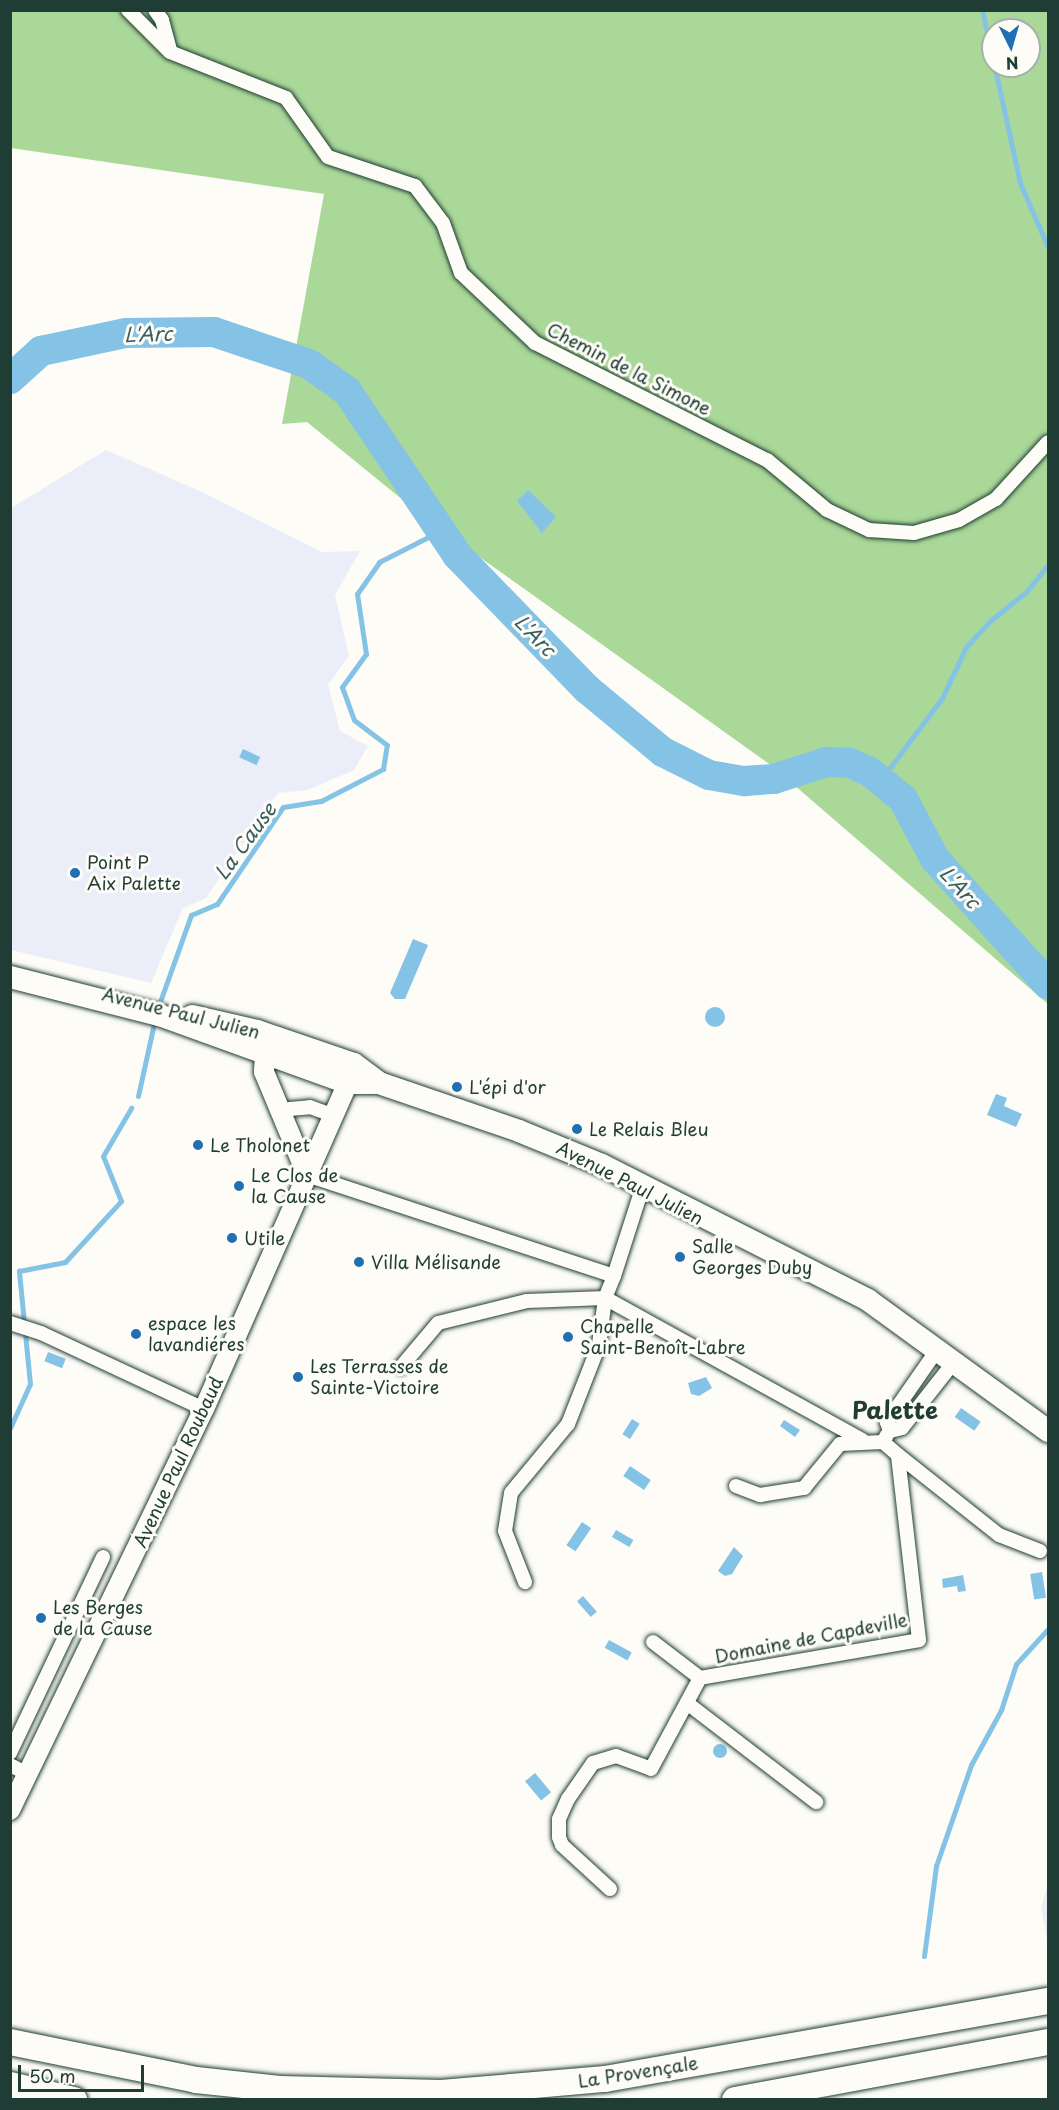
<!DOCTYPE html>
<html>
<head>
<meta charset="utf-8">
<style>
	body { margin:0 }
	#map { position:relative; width:1059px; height:2110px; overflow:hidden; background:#fdfcf7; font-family:"Playpen Sans",sans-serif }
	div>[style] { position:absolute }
	.built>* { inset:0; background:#ebedf8 }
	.green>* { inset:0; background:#aad898 }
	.water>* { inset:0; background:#84c3e5; transform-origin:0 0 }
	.round { border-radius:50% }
	.stream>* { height:5px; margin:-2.5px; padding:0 2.5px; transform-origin:2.5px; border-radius:2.5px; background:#84c3e5 }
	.river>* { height:30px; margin:-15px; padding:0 15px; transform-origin:15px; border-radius:15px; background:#84c3e5 }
	.roads { filter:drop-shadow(0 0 2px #1f3d34) drop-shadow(0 0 2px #1f3d34) }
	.street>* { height:14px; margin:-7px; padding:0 7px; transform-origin:7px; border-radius:7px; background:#fdfcf7 }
	.secondary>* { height:20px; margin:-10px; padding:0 10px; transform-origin:10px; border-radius:10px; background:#fdfcf7 }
	.primary>* { height:22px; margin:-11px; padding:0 11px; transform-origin:11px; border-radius:11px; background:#fdfcf7 }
	.highway>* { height:26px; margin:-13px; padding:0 13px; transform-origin:13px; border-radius:13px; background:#fdfcf7 }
	.dots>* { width:16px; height:16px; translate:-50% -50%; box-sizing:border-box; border:3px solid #fdfcf7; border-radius:50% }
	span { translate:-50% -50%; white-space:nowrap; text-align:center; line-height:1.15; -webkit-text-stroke:6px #fdfcf7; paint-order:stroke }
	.street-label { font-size:18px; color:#1f3d34 }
	.poi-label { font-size:18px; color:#1f3d34 }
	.left { translate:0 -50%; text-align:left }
	.water-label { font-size:20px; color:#385e60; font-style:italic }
	.district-label { font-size:24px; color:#1f3d34; font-weight:700 }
	.frame { position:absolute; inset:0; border:12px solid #1f3d34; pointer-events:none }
	.north { position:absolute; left:981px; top:18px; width:60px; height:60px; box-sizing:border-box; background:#fdfcf7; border:2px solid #a4b0a9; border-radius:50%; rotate:175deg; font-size:16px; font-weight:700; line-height:24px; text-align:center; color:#1f3d34 }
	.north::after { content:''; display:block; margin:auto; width:21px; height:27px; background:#1f6fb2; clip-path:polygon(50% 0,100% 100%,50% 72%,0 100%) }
	.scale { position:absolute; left:18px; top:2065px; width:126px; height:27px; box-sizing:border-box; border:3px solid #1f3d34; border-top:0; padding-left:8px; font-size:18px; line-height:21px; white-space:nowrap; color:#1f3d34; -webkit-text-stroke:4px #fdfcf7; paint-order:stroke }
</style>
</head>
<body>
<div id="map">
	<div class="built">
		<i style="clip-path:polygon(106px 450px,204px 493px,322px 552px,360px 551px,335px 595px,349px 656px,328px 685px,340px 731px,368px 746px,354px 770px,307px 790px,278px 793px,206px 898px,183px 908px,151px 983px,11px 950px,11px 508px)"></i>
		<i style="clip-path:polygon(1048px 1885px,1048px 1946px,1041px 1907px)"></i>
	</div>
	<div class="green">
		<i style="clip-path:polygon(evenodd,10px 11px,1048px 11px,1048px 1004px,772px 766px,425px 518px,307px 422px,282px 424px,324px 194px,11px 148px,10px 11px,993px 30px,1029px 30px,1029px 66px,993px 66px,993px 30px)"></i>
	</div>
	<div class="water">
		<i style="clip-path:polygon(528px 490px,556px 517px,542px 533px,517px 501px)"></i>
		<i style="left:243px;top:749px;width:19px;height:9px;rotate:25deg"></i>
		<i style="clip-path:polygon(413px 939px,428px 945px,405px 999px,395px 999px,390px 993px)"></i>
		<i class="round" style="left:705px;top:1007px;width:20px;height:20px"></i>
		<i style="clip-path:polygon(996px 1094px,1007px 1098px,1004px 1106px,1022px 1114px,1016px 1127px,987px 1115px)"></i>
		<i style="left:48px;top:1352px;width:19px;height:10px;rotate:21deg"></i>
		<i style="clip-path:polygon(706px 1377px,712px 1388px,699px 1396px,691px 1394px,688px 1383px)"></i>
		<i style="left:961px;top:1408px;width:24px;height:11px;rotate:35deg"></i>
		<i style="left:632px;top:1419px;width:9px;height:18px;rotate:32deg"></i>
		<i style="clip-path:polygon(784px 1420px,800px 1430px,795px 1437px,780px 1426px)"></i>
		<i style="left:630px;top:1466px;width:25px;height:12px;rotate:34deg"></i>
		<i style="left:582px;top:1522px;width:11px;height:28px;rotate:34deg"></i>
		<i style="left:616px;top:1530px;width:20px;height:8px;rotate:30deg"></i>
		<i style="clip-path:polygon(734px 1547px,743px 1556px,732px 1574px,725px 1576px,718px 1571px)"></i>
		<i style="left:1042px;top:1572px;width:26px;height:12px;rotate:81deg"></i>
		<i style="clip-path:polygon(963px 1575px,966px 1591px,958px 1592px,957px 1586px,943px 1588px,942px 1579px)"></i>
		<i style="left:583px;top:1596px;width:21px;height:8px;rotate:49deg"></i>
		<i style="left:609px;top:1640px;width:26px;height:9px;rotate:29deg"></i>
		<i class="round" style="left:713px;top:1744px;width:14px;height:14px"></i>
		<i style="left:535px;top:1773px;width:25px;height:13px;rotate:50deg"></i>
	</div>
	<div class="stream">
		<i style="left:982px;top:10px;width:177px;rotate:77.6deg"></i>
		<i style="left:1020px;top:183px;width:70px;rotate:66.4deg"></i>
		<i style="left:880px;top:781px;width:104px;rotate:-53.2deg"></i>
		<i style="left:942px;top:698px;width:56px;rotate:-64.8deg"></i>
		<i style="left:966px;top:647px;width:35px;rotate:-47deg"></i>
		<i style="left:990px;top:621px;width:46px;rotate:-38.9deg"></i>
		<i style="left:1026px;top:592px;width:35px;rotate:-51deg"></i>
		<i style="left:157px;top:1010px;width:101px;rotate:-70.3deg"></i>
		<i style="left:191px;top:915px;width:28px;rotate:-23deg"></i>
		<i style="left:217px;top:904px;width:117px;rotate:-55.8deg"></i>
		<i style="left:283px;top:807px;width:38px;rotate:-9deg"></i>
		<i style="left:321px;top:801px;width:70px;rotate:-27.3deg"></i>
		<i style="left:383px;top:769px;width:24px;rotate:-81deg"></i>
		<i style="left:387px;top:745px;width:41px;rotate:-142.9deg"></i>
		<i style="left:354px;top:720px;width:35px;rotate:-110deg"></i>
		<i style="left:342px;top:687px;width:41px;rotate:-54deg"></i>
		<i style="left:366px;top:654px;width:61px;rotate:-98.5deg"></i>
		<i style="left:357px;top:594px;width:39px;rotate:-55deg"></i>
		<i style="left:379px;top:562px;width:68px;rotate:-26.9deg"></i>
		<i style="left:138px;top:1096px;width:79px;rotate:-77.6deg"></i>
		<i style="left:10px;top:1428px;width:48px;rotate:-65.6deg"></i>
		<i style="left:30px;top:1384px;width:114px;rotate:-95.6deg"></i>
		<i style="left:19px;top:1271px;width:47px;rotate:-11.1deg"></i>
		<i style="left:65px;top:1262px;width:83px;rotate:-47.4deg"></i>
		<i style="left:121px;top:1201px;width:48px;rotate:-111.8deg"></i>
		<i style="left:103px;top:1156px;width:56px;rotate:-59.7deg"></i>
		<i style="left:924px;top:1956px;width:91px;rotate:-82.4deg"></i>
		<i style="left:936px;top:1866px;width:107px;rotate:-70.9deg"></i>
		<i style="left:971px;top:1765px;width:63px;rotate:-61.4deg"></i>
		<i style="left:1001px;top:1710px;width:48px;rotate:-71.9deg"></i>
		<i style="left:1016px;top:1664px;width:47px;rotate:-47.6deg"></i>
	</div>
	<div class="river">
		<i style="left:10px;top:379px;width:42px;rotate:-42.1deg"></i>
		<i style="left:41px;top:351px;width:87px;rotate:-12deg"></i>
		<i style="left:126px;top:333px;width:88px;rotate:-0.7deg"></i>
		<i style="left:214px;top:332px;width:100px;rotate:18.6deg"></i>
		<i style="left:309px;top:364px;width:47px;rotate:35.4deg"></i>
		<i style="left:347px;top:391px;width:197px;rotate:56.1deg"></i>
		<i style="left:457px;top:555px;width:187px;rotate:45.9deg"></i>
		<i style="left:587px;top:689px;width:99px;rotate:39.7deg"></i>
		<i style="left:663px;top:752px;width:51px;rotate:26.6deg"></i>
		<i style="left:709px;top:775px;width:36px;rotate:10deg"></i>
		<i style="left:744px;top:781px;width:30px;rotate:-4deg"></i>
		<i style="left:774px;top:779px;width:55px;rotate:-18.1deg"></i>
		<i style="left:826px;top:762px;width:24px;rotate:2deg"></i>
		<i style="left:850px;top:763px;width:22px;rotate:24deg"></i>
		<i style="left:870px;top:772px;width:43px;rotate:39.3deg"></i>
		<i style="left:903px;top:799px;width:68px;rotate:61.9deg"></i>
		<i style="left:935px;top:859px;width:169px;rotate:48.1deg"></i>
	</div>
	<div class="roads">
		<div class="street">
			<i style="left:128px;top:10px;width:59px;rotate:45deg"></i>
			<i style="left:170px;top:52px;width:125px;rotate:21.6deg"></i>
			<i style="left:286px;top:98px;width:72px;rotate:54.6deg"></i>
			<i style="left:328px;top:157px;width:92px;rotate:18.4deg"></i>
			<i style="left:415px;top:186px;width:46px;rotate:52.9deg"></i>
			<i style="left:443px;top:223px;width:53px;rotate:70.2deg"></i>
			<i style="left:461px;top:273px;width:102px;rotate:43.4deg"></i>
			<i style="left:535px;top:343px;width:260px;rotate:26.8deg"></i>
			<i style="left:767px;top:460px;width:78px;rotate:39.8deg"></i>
			<i style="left:827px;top:510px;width:47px;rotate:25.5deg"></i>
			<i style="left:869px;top:530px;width:45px;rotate:3.8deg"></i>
			<i style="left:914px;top:533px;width:47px;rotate:-16.1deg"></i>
			<i style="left:959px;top:520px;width:43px;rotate:-29.6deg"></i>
			<i style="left:996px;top:499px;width:77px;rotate:-47.6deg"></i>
			<i style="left:155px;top:10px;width:12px;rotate:55deg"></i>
			<i style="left:162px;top:20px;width:30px;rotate:75deg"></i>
			<i style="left:278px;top:1110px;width:32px;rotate:-5deg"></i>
			<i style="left:310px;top:1107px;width:27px;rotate:20deg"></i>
			<i style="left:307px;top:1175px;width:323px;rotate:18.2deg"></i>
			<i style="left:614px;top:1276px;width:91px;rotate:-72.2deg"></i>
			<i style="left:614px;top:1276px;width:24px;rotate:112deg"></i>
			<i style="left:605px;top:1298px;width:294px;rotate:28.9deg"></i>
			<i style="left:10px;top:1323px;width:33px;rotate:18deg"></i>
			<i style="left:41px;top:1333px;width:180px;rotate:25deg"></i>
			<i style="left:937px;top:1350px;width:88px;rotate:124.8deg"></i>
			<i style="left:887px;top:1422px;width:9px;rotate:72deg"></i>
			<i style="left:890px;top:1431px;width:12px;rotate:-14deg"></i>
			<i style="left:902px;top:1428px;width:84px;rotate:-51.8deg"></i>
			<i style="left:401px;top:1367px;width:57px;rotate:-49.9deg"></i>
			<i style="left:438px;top:1323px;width:92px;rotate:-13.9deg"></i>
			<i style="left:527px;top:1301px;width:78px;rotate:-2.2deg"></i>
			<i style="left:605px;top:1298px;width:47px;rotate:97.3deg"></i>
			<i style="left:599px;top:1345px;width:85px;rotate:111.4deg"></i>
			<i style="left:568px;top:1424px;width:89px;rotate:129.6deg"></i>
			<i style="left:511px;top:1493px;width:38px;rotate:99deg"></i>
			<i style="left:505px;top:1531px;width:55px;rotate:68.6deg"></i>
			<i style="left:898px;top:1455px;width:129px;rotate:38.4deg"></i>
			<i style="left:999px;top:1535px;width:44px;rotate:21.3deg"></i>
			<i style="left:736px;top:1486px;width:26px;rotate:21deg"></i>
			<i style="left:760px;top:1495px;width:45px;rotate:-9deg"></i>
			<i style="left:804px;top:1488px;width:57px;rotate:-50.7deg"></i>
			<i style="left:840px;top:1444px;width:43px;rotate:-2.7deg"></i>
			<i style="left:883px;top:1442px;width:8px;rotate:-60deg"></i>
			<i style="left:653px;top:1642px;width:59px;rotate:37.5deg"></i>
			<i style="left:687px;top:1703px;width:163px;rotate:37.5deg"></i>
			<i style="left:10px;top:1753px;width:217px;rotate:-64.6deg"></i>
			<i style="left:10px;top:1765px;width:22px;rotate:27deg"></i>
			<i style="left:610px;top:1889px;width:65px;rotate:-137.5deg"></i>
			<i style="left:562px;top:1845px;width:9px;rotate:-111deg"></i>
			<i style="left:559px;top:1837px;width:18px;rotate:-90deg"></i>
			<i style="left:559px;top:1819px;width:22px;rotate:-66deg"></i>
			<i style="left:568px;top:1799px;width:44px;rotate:-55.2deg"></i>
			<i style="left:593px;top:1763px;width:24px;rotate:-17deg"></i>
			<i style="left:616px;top:1756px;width:37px;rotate:20deg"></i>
			<i style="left:651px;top:1769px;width:103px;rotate:-61.7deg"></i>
			<i style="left:700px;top:1678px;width:222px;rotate:-9.8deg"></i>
			<i style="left:919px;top:1640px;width:186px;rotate:-96.5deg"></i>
			<i style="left:898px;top:1455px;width:20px;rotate:-139deg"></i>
		</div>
		<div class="secondary">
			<i style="left:280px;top:1050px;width:16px;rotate:158deg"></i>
			<i style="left:265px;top:1056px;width:16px;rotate:94deg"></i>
			<i style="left:264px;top:1072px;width:112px;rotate:67.3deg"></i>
			<i style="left:10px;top:1810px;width:445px;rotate:-64.2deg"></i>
			<i style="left:204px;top:1409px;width:356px;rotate:-66.2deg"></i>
		</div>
		<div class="primary">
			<i style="left:10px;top:977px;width:154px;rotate:14.3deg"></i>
			<i style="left:159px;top:1015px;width:201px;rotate:19.8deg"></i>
			<i style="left:348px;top:1083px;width:31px"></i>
			<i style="left:379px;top:1083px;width:148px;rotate:18.9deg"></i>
			<i style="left:519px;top:1131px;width:90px;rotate:22.3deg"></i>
			<i style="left:602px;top:1165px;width:298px;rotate:26.9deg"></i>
			<i style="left:868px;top:1300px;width:223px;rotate:36deg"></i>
			<i style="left:192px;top:1016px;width:67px;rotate:13deg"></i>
			<i style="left:257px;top:1031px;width:102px;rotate:18.8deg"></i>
			<i style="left:354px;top:1064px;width:31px;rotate:37deg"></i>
		</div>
		<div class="highway">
			<i style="left:10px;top:2042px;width:190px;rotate:11.5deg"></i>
			<i style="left:196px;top:2080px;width:84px;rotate:6.1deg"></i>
			<i style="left:280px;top:2089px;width:161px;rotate:1.4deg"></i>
			<i style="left:441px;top:2093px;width:165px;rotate:-4.9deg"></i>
			<i style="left:605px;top:2079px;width:450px;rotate:-10deg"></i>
			<i style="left:10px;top:2085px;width:66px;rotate:13.2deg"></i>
			<i style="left:735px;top:2100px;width:318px;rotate:-10.5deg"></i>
		</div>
	</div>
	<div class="dots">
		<i style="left:75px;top:873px;background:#1f6fb2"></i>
		<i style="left:457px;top:1087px;background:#1f6fb2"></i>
		<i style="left:577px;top:1129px;background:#1f6fb2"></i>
		<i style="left:198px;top:1145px;background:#1f6fb2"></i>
		<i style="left:239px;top:1186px;background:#1f6fb2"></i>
		<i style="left:232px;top:1238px;background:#1f6fb2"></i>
		<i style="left:680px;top:1257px;background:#1f6fb2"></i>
		<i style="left:359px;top:1262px;background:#1f6fb2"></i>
		<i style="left:136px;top:1334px;background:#1f6fb2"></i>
		<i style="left:568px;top:1337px;background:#1f6fb2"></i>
		<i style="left:298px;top:1377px;background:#1f6fb2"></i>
		<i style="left:41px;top:1618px;background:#1f6fb2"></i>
	</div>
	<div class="street-label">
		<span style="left:629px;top:369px;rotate:27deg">Chemin de la Simone</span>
		<span style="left:181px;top:1013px;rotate:14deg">Avenue Paul Julien</span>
		<span style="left:630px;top:1183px;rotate:27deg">Avenue Paul Julien</span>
		<span style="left:178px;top:1462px;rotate:-65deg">Avenue Paul Roubaud</span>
		<span style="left:811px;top:1638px;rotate:-11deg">Domaine de Capdeville</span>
		<span style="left:638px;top:2072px;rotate:-9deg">La Provençale</span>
	</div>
	<div class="poi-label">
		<span class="left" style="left:87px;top:873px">Point P<br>Aix Palette</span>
		<span class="left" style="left:469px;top:1087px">L'épi d'or</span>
		<span class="left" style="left:589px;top:1129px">Le Relais Bleu</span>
		<span class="left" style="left:210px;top:1145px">Le Tholonet</span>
		<span class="left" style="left:251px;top:1186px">Le Clos de<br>la Cause</span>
		<span class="left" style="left:244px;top:1238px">Utile</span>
		<span class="left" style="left:692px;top:1257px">Salle<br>Georges Duby</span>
		<span class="left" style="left:371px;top:1262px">Villa Mélisande</span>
		<span class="left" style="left:148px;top:1334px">espace les<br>lavandiéres</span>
		<span class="left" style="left:580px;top:1337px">Chapelle<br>Saint-Benoît-Labre</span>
		<span class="left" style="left:310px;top:1377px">Les Terrasses de<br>Sainte-Victoire</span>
		<span class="left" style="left:53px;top:1618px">Les Berges<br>de la Cause</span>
	</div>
	<div class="water-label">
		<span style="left:148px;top:334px;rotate:-2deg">L'Arc</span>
		<span style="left:535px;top:635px;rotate:46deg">L'Arc</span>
		<span style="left:245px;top:841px;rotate:-54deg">La Cause</span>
		<span style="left:960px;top:887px;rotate:48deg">L'Arc</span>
	</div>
	<div class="district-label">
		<span style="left:895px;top:1410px">Palette</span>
	</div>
	<div class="frame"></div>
	<div class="north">N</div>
	<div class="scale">50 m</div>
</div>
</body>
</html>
